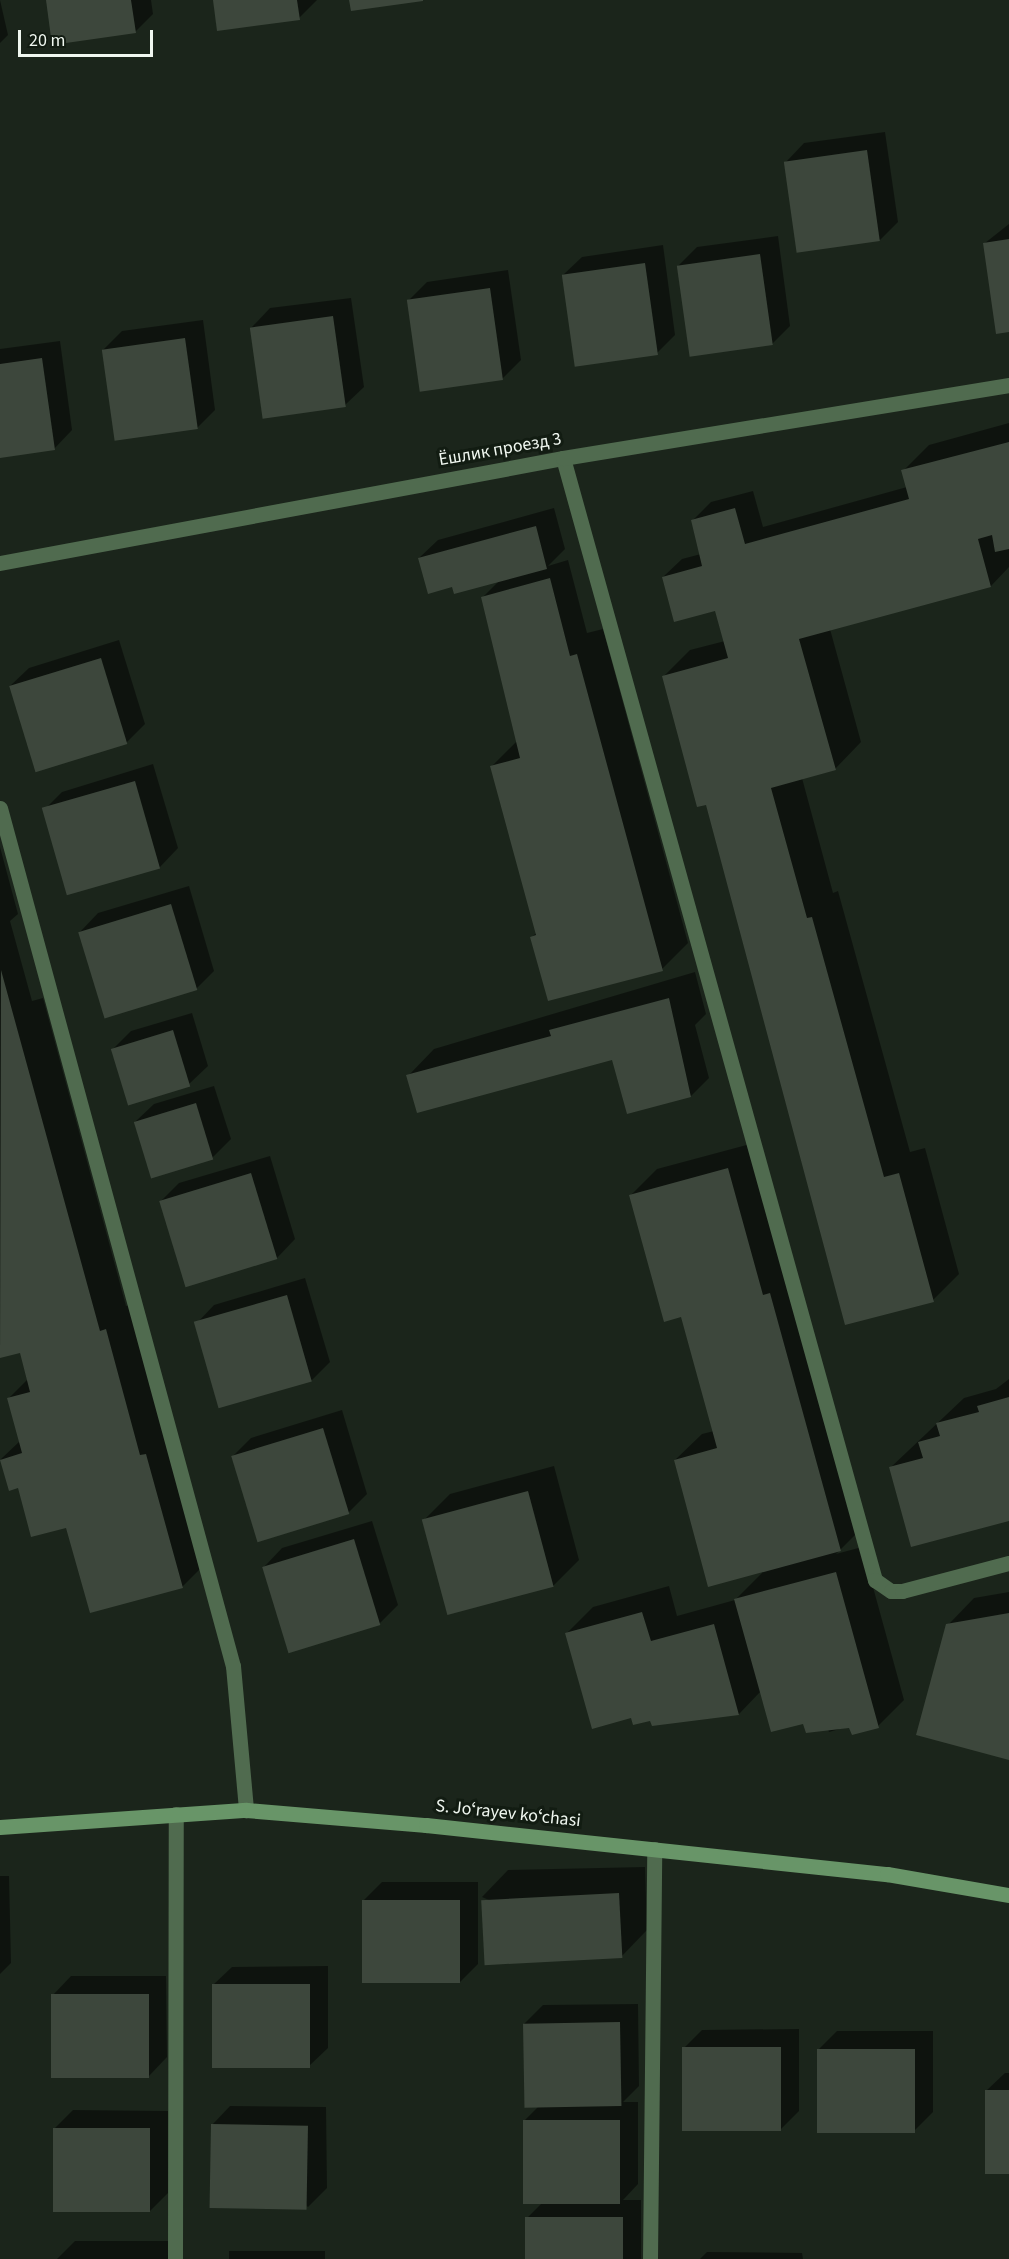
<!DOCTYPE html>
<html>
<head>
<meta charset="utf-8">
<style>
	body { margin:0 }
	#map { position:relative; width:1009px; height:2259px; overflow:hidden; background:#1b251b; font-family:"Source Sans 3",sans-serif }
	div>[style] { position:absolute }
	.shadow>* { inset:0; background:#0007; transform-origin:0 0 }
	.building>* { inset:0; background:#3d473c; transform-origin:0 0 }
	.street>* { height:15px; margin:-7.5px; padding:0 7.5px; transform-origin:7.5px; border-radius:7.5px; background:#506b4f }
	.secondary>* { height:15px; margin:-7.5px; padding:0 7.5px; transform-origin:7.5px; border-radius:7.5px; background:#689568 }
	span { translate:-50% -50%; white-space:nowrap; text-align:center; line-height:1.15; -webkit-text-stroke:6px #121c12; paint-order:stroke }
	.street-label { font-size:18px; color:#f0f7f0 }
	.scale { position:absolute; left:18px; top:30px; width:135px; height:27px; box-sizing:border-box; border:3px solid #f0f7f0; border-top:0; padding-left:8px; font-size:18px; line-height:21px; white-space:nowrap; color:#f0f7f0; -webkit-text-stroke:4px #121c12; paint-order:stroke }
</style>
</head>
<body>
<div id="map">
	<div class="shadow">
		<i style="clip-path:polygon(0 0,8px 35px,0 43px)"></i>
		<i style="clip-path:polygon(48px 0,151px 0,153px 14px,135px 32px)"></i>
		<i style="clip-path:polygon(214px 0,317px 0,299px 18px)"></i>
		<i style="clip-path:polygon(885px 132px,898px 222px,880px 240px,786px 162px,804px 143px)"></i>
		<i style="clip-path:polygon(1009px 224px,1009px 331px,985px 243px)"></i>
		<i style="clip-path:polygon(778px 236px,790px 326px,772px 344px,678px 266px,697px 247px)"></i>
		<i style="clip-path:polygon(663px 245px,675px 335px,657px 353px,563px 275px,582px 257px)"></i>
		<i style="clip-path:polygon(508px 270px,521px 360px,502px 379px,409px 300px,427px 282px)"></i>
		<i style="clip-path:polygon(351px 298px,364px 387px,345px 405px,252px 327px,270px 308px)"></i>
		<i style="clip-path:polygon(203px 320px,215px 410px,197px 428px,103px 350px,122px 331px)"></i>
		<i style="clip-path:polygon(60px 341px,72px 430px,54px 449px,0 456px,0 349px)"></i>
		<i style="clip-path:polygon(1009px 423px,1009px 567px,991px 586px,830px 629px,861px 742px,835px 769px,802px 778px,833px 893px,838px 891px,910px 1152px,925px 1148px,959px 1274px,933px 1300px,707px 803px,663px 677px,690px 650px,725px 641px,717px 609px,663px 577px,682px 559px,701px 554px,692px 521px,711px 502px,753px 491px,763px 527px,907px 487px,903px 471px,929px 445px)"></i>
		<i style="clip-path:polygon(554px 508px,565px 549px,548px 566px,568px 560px,587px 633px,603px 629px,688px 943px,662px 969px,532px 937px,537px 932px,491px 767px,517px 741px,482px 598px,500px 580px,453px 585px,419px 558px,438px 540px)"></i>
		<i style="clip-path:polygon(119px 640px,145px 724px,126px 743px,10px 686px,29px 668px)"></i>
		<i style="clip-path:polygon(153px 764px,178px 848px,160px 867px,69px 894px,44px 810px,62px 792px)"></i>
		<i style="clip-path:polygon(0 847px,18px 914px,10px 921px,32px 1001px,43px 998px,126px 1306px,133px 1304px,209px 1560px,182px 1587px,67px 1526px,19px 1486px,10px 1489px,1px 1459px,20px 1441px,9px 1398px,28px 1379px,21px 1351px,0 1357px)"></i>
		<i style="clip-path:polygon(189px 886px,214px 971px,196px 989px,80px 932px,98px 913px)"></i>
		<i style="clip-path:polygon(695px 972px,706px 1014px,695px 1025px,709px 1078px,691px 1096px,613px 1058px,408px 1076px,434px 1049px)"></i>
		<i style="clip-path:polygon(192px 1013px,208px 1066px,189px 1084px,113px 1049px,131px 1031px)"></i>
		<i style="clip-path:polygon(214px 1086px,231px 1139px,212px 1158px,135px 1122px,154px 1104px)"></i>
		<i style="clip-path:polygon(754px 1143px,866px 1524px,836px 1554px,862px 1547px,904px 1700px,878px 1726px,850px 1726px,829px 1732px,827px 1726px,804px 1722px,761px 1691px,739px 1714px,651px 1719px,632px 1716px,567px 1633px,593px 1607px,669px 1586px,677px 1616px,735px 1600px,765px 1570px,675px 1460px,702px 1434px,714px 1431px,682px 1315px,631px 1195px,657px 1169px)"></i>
		<i style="clip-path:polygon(270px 1156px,295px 1239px,277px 1258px,161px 1201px,179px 1183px)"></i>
		<i style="clip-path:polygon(305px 1278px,330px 1362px,312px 1380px,196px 1324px,214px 1305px)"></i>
		<i style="clip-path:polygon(1009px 1379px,1009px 1519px,890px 1468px,964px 1398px,996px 1389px)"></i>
		<i style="clip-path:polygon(342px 1410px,367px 1494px,348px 1513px,233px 1456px,251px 1438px)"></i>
		<i style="clip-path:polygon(554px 1466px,579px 1560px,553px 1586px,424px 1520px,450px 1494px)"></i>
		<i style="clip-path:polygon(372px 1521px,398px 1605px,380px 1623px,289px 1651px,264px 1567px,282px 1548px)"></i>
		<i style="clip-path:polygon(1009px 1592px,1009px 1758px,948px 1625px,974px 1598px)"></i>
		<i style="clip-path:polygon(645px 1867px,647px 1930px,621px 1957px,482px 1897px,508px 1870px)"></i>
		<i style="clip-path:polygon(0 1876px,9px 1876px,11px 1963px,0 1974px)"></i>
		<i style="clip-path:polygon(382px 1882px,478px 1882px,478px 1964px,460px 1982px,364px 1900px)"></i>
		<i style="clip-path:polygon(328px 1966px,328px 2048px,309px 2066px,213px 1985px,232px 1967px)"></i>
		<i style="clip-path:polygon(71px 1976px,166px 1976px,167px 2057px,149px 2076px,53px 1995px)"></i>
		<i style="clip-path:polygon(638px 2004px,639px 2086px,623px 2102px,638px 2102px,638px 2184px,623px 2200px,641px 2200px,641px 2259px,527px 2259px,527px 2218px,542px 2203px,524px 2121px,540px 2105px,524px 2024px,543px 2005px)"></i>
		<i style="clip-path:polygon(799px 2029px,799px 2111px,780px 2130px,684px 2048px,702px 2030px)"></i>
		<i style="clip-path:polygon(837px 2031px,933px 2031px,933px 2112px,914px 2131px,818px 2050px)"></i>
		<i style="clip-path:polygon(1005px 2073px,1009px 2073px,1009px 2172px,986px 2091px)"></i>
		<i style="clip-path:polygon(230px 2106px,326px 2107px,327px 2188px,308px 2207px,212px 2125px)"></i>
		<i style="clip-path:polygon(73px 2110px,168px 2111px,168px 2193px,150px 2211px,54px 2129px)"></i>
		<i style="clip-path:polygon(75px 2241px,171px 2241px,171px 2259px,57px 2259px)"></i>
		<i style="left:229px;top:2251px;width:96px;height:11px"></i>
		<i style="clip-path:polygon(707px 2252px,802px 2253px,803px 2259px,700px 2259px)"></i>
	</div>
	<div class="building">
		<i style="clip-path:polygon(46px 0,131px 0,136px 33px,52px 45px)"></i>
		<i style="clip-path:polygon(213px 0,297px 0,300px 20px,217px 31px)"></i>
		<i style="clip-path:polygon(349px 0,423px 0,423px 1px,351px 11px)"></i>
		<i style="left:867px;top:150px;width:92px;height:84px;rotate:82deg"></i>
		<i style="clip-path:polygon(1009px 239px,1009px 332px,996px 334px,983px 243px)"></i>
		<i style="left:760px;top:254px;width:92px;height:84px;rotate:82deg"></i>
		<i style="left:645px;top:263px;width:93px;height:84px;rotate:82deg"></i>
		<i style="left:490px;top:288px;width:93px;height:84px;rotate:82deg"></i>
		<i style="left:333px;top:316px;width:92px;height:84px;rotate:82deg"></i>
		<i style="left:185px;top:338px;width:92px;height:84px;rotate:82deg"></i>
		<i style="clip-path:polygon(42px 358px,55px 450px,0 458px,0 364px)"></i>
		<i style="clip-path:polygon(1009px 442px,1009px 549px,995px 552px,992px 535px,978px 539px,991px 587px,799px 639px,836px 770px,771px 788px,807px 918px,812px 917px,884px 1177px,899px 1173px,934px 1302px,845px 1325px,706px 805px,697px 807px,662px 676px,728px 658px,715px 611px,674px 622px,662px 577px,702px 566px,691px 520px,735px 508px,745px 544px,909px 499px,901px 470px)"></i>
		<i style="clip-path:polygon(536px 526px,547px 569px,454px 594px,452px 587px,428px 594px,418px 558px)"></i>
		<i style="clip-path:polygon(550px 578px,570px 656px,577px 654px,663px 971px,548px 1001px,530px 937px,536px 935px,490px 766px,520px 758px,481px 597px)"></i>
		<i style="left:101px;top:658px;width:90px;height:96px;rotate:73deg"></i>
		<i style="left:135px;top:781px;width:91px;height:97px;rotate:74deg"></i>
		<i style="left:171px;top:904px;width:90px;height:97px;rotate:73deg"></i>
		<i style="clip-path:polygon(1px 970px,100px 1331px,106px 1329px,140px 1455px,146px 1454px,183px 1588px,90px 1613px,66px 1528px,31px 1537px,18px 1488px,9px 1491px,0 1460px,22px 1453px,7px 1398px,30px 1392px,20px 1353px,0 1358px)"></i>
		<i style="clip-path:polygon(669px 998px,691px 1097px,627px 1114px,612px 1060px,417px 1113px,406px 1075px,551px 1036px,549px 1030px)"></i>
		<i style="left:173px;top:1030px;width:59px;height:65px;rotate:73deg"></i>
		<i style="left:196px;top:1103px;width:59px;height:65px;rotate:73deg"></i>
		<i style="clip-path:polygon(728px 1168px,763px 1295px,770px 1293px,841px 1551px,708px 1587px,674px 1460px,717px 1448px,681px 1317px,664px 1322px,629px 1195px)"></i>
		<i style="left:251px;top:1173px;width:90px;height:96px;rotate:73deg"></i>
		<i style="left:287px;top:1295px;width:90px;height:97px;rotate:74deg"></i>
		<i style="clip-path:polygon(1009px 1397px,1009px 1521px,911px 1547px,889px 1467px,923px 1458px,918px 1442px,940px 1436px,936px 1423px,979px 1412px,977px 1406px)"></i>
		<i style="left:323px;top:1428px;width:90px;height:96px;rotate:73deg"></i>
		<i style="left:528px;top:1491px;width:99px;height:110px;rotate:75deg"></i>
		<i style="left:354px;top:1539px;width:90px;height:96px;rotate:73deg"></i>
		<i style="clip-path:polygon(836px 1572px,879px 1728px,852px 1735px,849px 1728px,806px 1733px,803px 1724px,771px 1732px,734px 1599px)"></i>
		<i style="clip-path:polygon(642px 1612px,651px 1641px,714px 1624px,739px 1715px,652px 1726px,650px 1721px,633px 1725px,631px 1718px,592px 1729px,565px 1633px)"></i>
		<i style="clip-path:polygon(1009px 1613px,1009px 1760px,916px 1735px,946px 1624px)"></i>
		<i style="left:619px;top:1893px;width:65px;height:138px;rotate:87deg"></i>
		<i style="left:362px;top:1900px;width:98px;height:83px"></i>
		<i style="left:310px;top:1984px;width:84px;height:98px;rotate:90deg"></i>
		<i style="left:51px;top:1994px;width:98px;height:84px"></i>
		<i style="left:620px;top:2022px;width:84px;height:97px;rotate:89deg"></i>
		<i style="left:682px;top:2047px;width:99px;height:84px"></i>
		<i style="left:817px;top:2049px;width:98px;height:84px"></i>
		<i style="left:985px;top:2090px;width:24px;height:84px"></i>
		<i style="left:523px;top:2120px;width:97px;height:84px"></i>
		<i style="left:211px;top:2124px;width:97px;height:84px;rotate:1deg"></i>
		<i style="left:53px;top:2128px;width:97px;height:84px"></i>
		<i style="left:623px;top:2217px;width:42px;height:98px;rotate:90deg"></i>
	</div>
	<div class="street">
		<i style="left:563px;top:458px;width:1165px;rotate:74.46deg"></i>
		<i style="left:875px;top:1580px;width:19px;rotate:35deg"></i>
		<i style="left:891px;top:1591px;width:11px"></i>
		<i style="left:902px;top:1591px;width:111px;rotate:-14.7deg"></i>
		<i style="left:0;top:563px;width:573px;rotate:-10.56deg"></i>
		<i style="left:563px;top:458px;width:452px;rotate:-9.3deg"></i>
		<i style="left:0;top:808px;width:889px;rotate:74.81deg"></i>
		<i style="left:233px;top:1666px;width:145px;rotate:84.8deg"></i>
		<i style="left:175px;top:2259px;width:445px;rotate:-89.9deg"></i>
		<i style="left:650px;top:2259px;width:410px;rotate:-89.4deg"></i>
	</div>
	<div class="secondary">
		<i style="left:0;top:1827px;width:247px;rotate:-4deg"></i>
		<i style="left:246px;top:1810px;width:181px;rotate:4.8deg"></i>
		<i style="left:426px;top:1825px;width:464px;rotate:6.1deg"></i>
		<i style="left:887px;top:1874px;width:124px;rotate:9.8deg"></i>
	</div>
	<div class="street-label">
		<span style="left:500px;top:450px;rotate:-10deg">Ёшлик проезд 3</span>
		<span style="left:508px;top:1814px;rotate:6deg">S. Joʻrayev koʻchasi</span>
	</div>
	<div class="scale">20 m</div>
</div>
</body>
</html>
